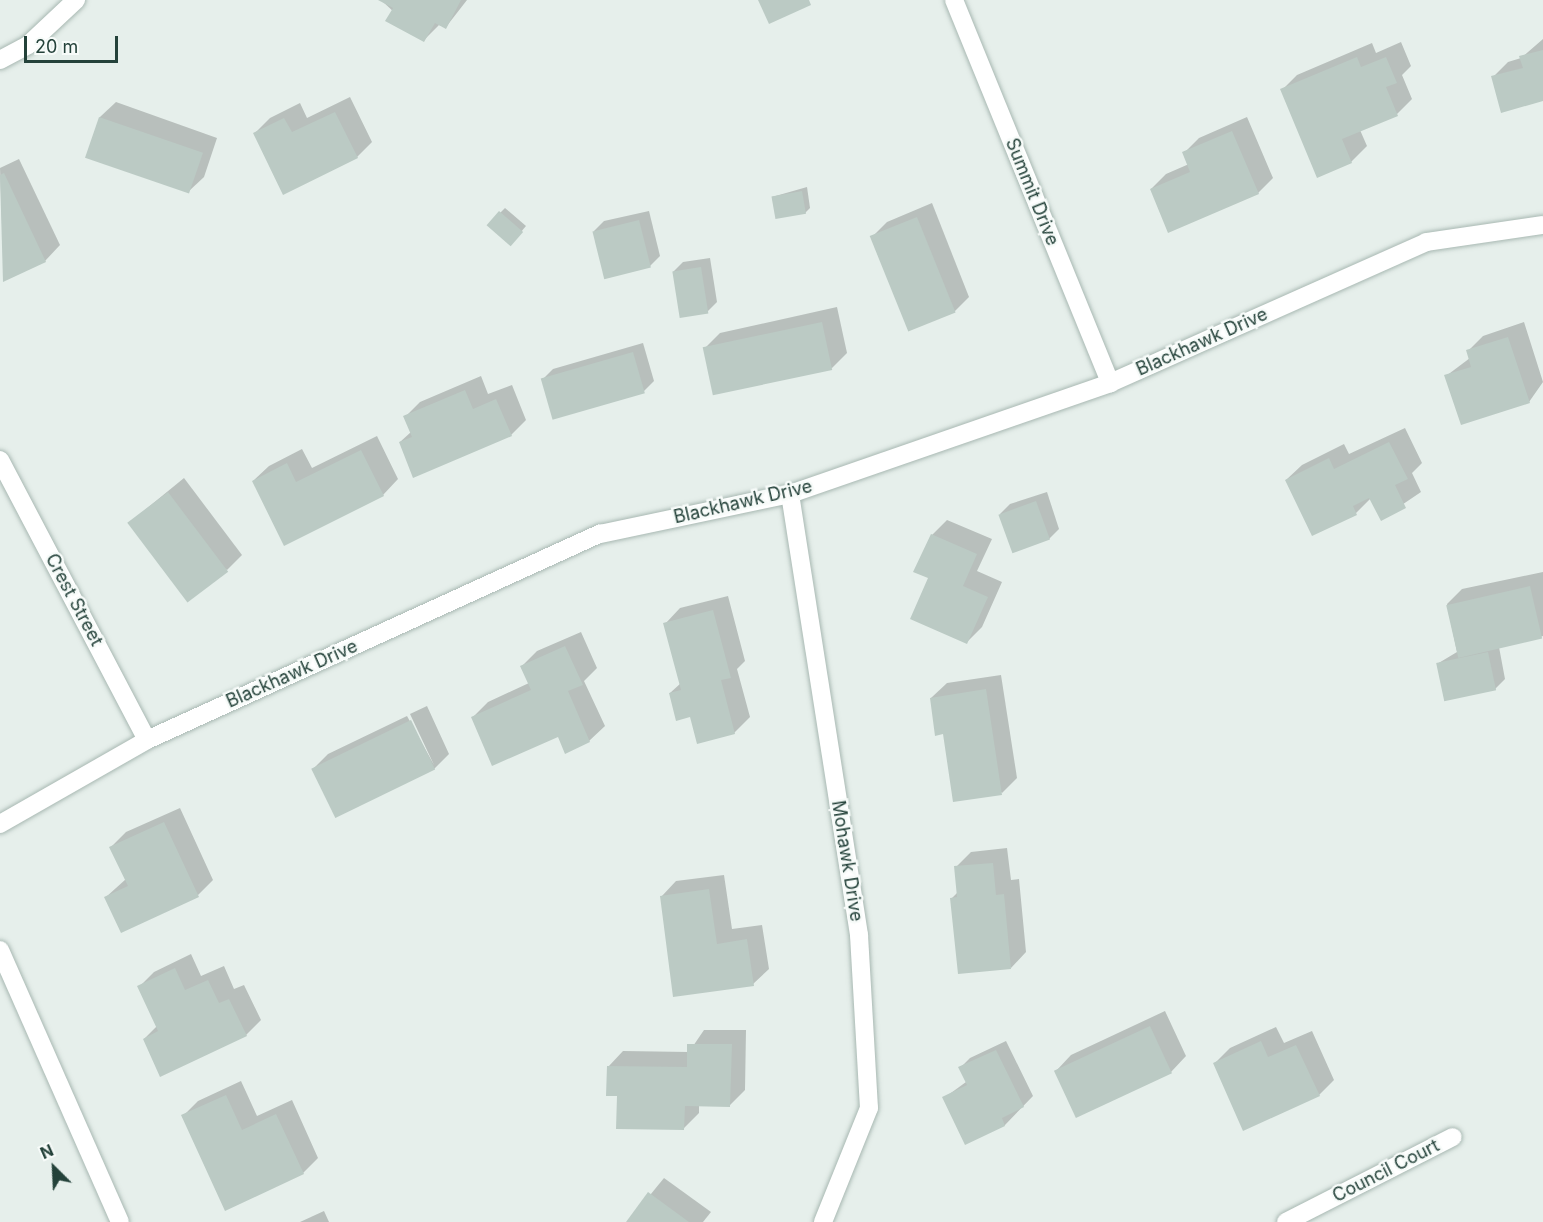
<!DOCTYPE html>
<html>
<head>
<meta charset="utf-8">
<style>
	body { margin:0 }
	#map { position:relative; width:1543px; height:1222px; overflow:hidden; background:#e6efeb; font-family:Inter,sans-serif }
	div>[style] { position:absolute }
	.shadow>* { inset:0; background:#0003 }
	.building>* { inset:0; background:#bbcac4; transform-origin:0 0 }
	.roads { filter:drop-shadow(0 0 2px #a8b8b2) drop-shadow(0 0 2px #a8b8b2) }
	.minor>* { height:18px; margin:-9px; padding:0 9px; transform-origin:9px; border-radius:9px; background:#fff }
	span { translate:-50% -50%; white-space:nowrap; text-align:center; line-height:1.15; -webkit-text-stroke:5px #f7fbf9; paint-order:stroke }
	.street-label { font-size:18px; color:#24423a }
	.north { position:absolute; left:24px; top:1138px; width:60px; height:60px; -webkit-text-stroke:4px #f7fbf9; paint-order:stroke; rotate:336deg; font-size:16px; font-weight:700; line-height:24px; text-align:center; color:#24423a }
	.north::after { content:''; display:block; margin:auto; width:21px; height:27px; background:#24423a; clip-path:polygon(50% 0,100% 100%,50% 72%,0 100%) }
	.scale { position:absolute; left:24px; top:36px; width:94px; height:27px; box-sizing:border-box; border:3px solid #24423a; border-top:0; padding-left:8px; font-size:18px; line-height:21px; white-space:nowrap; color:#24423a; -webkit-text-stroke:4px #f7fbf9; paint-order:stroke }
</style>
</head>
<body>
<div id="map">
	<div class="shadow">
		<i style="clip-path:polygon(381px 0,467px 0,446px 27px,439px 25px,424px 40px)"></i>
		<i style="clip-path:polygon(1543px 39px,1543px 100px,1493px 77px,1508px 62px,1521px 58px)"></i>
		<i style="clip-path:polygon(1401px 42px,1411px 66px,1402px 75px,1412px 99px,1397px 114px,1360px 130px,1367px 146px,1351px 162px,1317px 176px,1282px 90px,1297px 75px,1372px 43px,1376px 53px)"></i>
		<i style="clip-path:polygon(350px 97px,372px 142px,357px 157px,254px 134px,270px 118px,300px 103px,307px 118px)"></i>
		<i style="clip-path:polygon(116px 102px,217px 138px,204px 177px,188px 192px,86px 157px,100px 117px)"></i>
		<i style="clip-path:polygon(1247px 117px,1273px 178px,1258px 193px,1151px 189px,1166px 174px,1189px 164px,1184px 153px,1199px 138px)"></i>
		<i style="clip-path:polygon(19px 159px,60px 245px,45px 261px,4px 280px,0 168px)"></i>
		<i style="clip-path:polygon(807px 187px,810px 208px,805px 213px,772px 197px)"></i>
		<i style="clip-path:polygon(932px 203px,969px 297px,954px 312px,872px 237px,887px 222px)"></i>
		<i style="clip-path:polygon(505px 208px,526px 226px,515px 239px,500px 213px)"></i>
		<i style="clip-path:polygon(649px 211px,660px 256px,650px 266px,594px 231px,604px 221px)"></i>
		<i style="clip-path:polygon(710px 258px,717px 302px,707px 312px,673px 272px,683px 262px)"></i>
		<i style="clip-path:polygon(837px 307px,847px 353px,832px 368px,705px 348px,720px 333px)"></i>
		<i style="clip-path:polygon(1524px 322px,1543px 382px,1529px 402px,1446px 376px,1470px 358px,1468px 351px,1483px 336px)"></i>
		<i style="clip-path:polygon(643px 343px,654px 381px,644px 391px,543px 379px,553px 369px)"></i>
		<i style="clip-path:polygon(481px 376px,488px 394px,512px 385px,526px 420px,511px 435px,400px 442px,411px 432px,405px 417px,420px 402px)"></i>
		<i style="clip-path:polygon(1405px 428px,1422px 463px,1412px 473px,1421px 492px,1381px 519px,1371px 498px,1356px 513px,1313px 534px,1286px 480px,1302px 465px,1344px 444px,1349px 454px)"></i>
		<i style="clip-path:polygon(377px 436px,398px 479px,383px 495px,253px 481px,269px 466px,302px 449px,312px 468px)"></i>
		<i style="clip-path:polygon(184px 478px,242px 555px,227px 570px,129px 523px)"></i>
		<i style="clip-path:polygon(1047px 492px,1059px 529px,1049px 539px,1000px 514px,1010px 504px)"></i>
		<i style="clip-path:polygon(947px 520px,992px 539px,977px 571px,1002px 582px,982px 627px,967px 642px,930px 578px,932px 535px)"></i>
		<i style="clip-path:polygon(1543px 572px,1543px 636px,1499px 647px,1505px 679px,1495px 689px,1437px 664px,1457px 652px,1447px 604px,1462px 589px)"></i>
		<i style="clip-path:polygon(728px 596px,745px 661px,737px 669px,750px 717px,734px 733px,691px 715px,670px 693px,681px 683px,665px 624px,680px 608px)"></i>
		<i style="clip-path:polygon(581px 632px,597px 668px,584px 681px,605px 726px,589px 741px,473px 717px,488px 702px,529px 683px,522px 666px,537px 651px)"></i>
		<i style="clip-path:polygon(1001px 675px,1017px 778px,1002px 793px,944px 733px,931px 698px,947px 683px)"></i>
		<i style="clip-path:polygon(427px 706px,449px 754px,434px 769px,313px 769px,328px 754px,407px 716px,434px 765px,410px 714px)"></i>
		<i style="clip-path:polygon(180px 808px,213px 880px,198px 895px,106px 897px,126px 879px,111px 847px,126px 832px)"></i>
		<i style="clip-path:polygon(1007px 848px,1011px 880px,1019px 879px,1026px 952px,1011px 968px,952px 898px,958px 892px,956px 867px,971px 852px)"></i>
		<i style="clip-path:polygon(724px 875px,732px 929px,762px 925px,769px 969px,753px 984px,661px 897px,676px 881px)"></i>
		<i style="clip-path:polygon(191px 954px,201px 976px,224px 966px,234px 989px,244px 985px,261px 1020px,246px 1035px,144px 1039px,157px 1026px,139px 987px,154px 972px)"></i>
		<i style="clip-path:polygon(1165px 1011px,1186px 1056px,1171px 1072px,1056px 1071px,1071px 1055px)"></i>
		<i style="clip-path:polygon(1276px 1027px,1284px 1043px,1312px 1031px,1334px 1080px,1319px 1095px,1214px 1064px,1230px 1048px)"></i>
		<i style="clip-path:polygon(704px 1030px,746px 1030px,745px 1090px,730px 1105px,699px 1105px,699px 1113px,684px 1128px,618px 1095px,608px 1067px,623px 1051px,689px 1052px)"></i>
		<i style="clip-path:polygon(1006px 1041px,1033px 1096px,1005px 1125px,966px 1143px,944px 1098px,966px 1082px,960px 1068px,970px 1058px)"></i>
		<i style="clip-path:polygon(241px 1081px,257px 1116px,292px 1100px,318px 1158px,303px 1173px,183px 1116px,198px 1101px)"></i>
		<i style="clip-path:polygon(664px 1178px,711px 1212px,703px 1222px,628px 1222px)"></i>
		<i style="clip-path:polygon(324px 1211px,329px 1222px,300px 1222px)"></i>
	</div>
	<div class="building">
		<i style="clip-path:polygon(378px 0,461px 0,446px 29px,435px 23px,424px 42px,385px 21px,393px 8px)"></i>
		<i style="clip-path:polygon(758px 0,809px 0,811px 5px,769px 24px)"></i>
		<i style="clip-path:polygon(1543px 50px,1543px 101px,1501px 113px,1491px 76px,1523px 68px,1519px 56px)"></i>
		<i style="clip-path:polygon(1357px 57px,1361px 67px,1386px 57px,1397px 83px,1386px 87px,1398px 116px,1342px 139px,1352px 163px,1317px 178px,1280px 89px)"></i>
		<i style="clip-path:polygon(335px 112px,358px 158px,283px 195px,253px 133px,284px 118px,292px 132px)"></i>
		<i style="left:99px;top:117px;width:110px;height:43px;rotate:19deg"></i>
		<i style="clip-path:polygon(1232px 131px,1259px 194px,1168px 233px,1150px 189px,1190px 172px,1182px 152px)"></i>
		<i style="clip-path:polygon(4px 173px,46px 262px,3px 282px,0 175px)"></i>
		<i style="left:802px;top:191px;width:23px;height:31px;rotate:80deg"></i>
		<i style="left:499px;top:211px;width:32px;height:19px;rotate:41deg"></i>
		<i style="left:917px;top:217px;width:103px;height:51px;rotate:68deg"></i>
		<i style="left:639px;top:220px;width:49px;height:48px;rotate:76deg"></i>
		<i style="left:701px;top:267px;width:47px;height:29px;rotate:81deg"></i>
		<i style="left:822px;top:322px;width:49px;height:122px;rotate:78deg"></i>
		<i style="clip-path:polygon(1508px 337px,1530px 403px,1461px 425px,1444px 375px,1471px 367px,1466px 350px)"></i>
		<i style="left:633px;top:352px;width:43px;height:96px;rotate:74deg"></i>
		<i style="clip-path:polygon(465px 390px,473px 409px,496px 399px,512px 436px,413px 478px,399px 442px,412px 437px,403px 416px)"></i>
		<i style="clip-path:polygon(1389px 442px,1408px 479px,1395px 485px,1406px 508px,1381px 521px,1369px 498px,1353px 506px,1357px 515px,1312px 536px,1285px 480px,1329px 458px,1334px 469px)"></i>
		<i style="clip-path:polygon(361px 450px,384px 496px,284px 546px,252px 481px,287px 463px,296px 482px)"></i>
		<i style="left:168px;top:492px;width:100px;height:51px;rotate:53deg"></i>
		<i style="left:1036px;top:501px;width:41px;height:40px;rotate:70deg"></i>
		<i style="clip-path:polygon(931px 534px,977px 554px,963px 586px,988px 597px,967px 644px,910px 619px,928px 578px,913px 572px)"></i>
		<i style="left:1530px;top:586px;width:54px;height:86px;rotate:77deg"></i>
		<i style="clip-path:polygon(713px 610px,731px 678px,721px 680px,735px 734px,697px 744px,690px 717px,676px 721px,669px 693px,681px 690px,663px 623px)"></i>
		<i style="clip-path:polygon(565px 646px,583px 685px,568px 691px,590px 742px,565px 754px,558px 737px,492px 766px,471px 717px,531px 690px,520px 666px)"></i>
		<i style="left:1488px;top:652px;width:39px;height:53px;rotate:78deg"></i>
		<i style="clip-path:polygon(986px 689px,1002px 795px,953px 802px,943px 734px,935px 736px,930px 698px)"></i>
		<i style="left:411px;top:720px;width:55px;height:111px;rotate:64deg"></i>
		<i style="clip-path:polygon(164px 822px,199px 897px,121px 933px,104px 897px,128px 886px,109px 847px)"></i>
		<i style="clip-path:polygon(993px 863px,996px 895px,1004px 894px,1011px 969px,958px 974px,950px 898px,957px 897px,954px 866px)"></i>
		<i style="clip-path:polygon(709px 889px,717px 944px,747px 939px,754px 986px,673px 997px,660px 896px)"></i>
		<i style="clip-path:polygon(175px 968px,185px 990px,208px 980px,219px 1003px,229px 999px,247px 1036px,160px 1077px,143px 1039px,158px 1031px,137px 986px)"></i>
		<i style="left:1150px;top:1026px;width:52px;height:106px;rotate:65deg"></i>
		<i style="clip-path:polygon(1261px 1041px,1268px 1057px,1296px 1045px,1320px 1096px,1243px 1131px,1213px 1063px)"></i>
		<i style="clip-path:polygon(687px 1044px,732px 1044px,730px 1107px,685px 1106px,684px 1130px,616px 1129px,617px 1096px,606px 1096px,607px 1066px,687px 1067px)"></i>
		<i style="clip-path:polygon(996px 1050px,1024px 1107px,1002px 1118px,1005px 1126px,965px 1145px,942px 1097px,967px 1085px,958px 1067px)"></i>
		<i style="clip-path:polygon(226px 1095px,242px 1130px,276px 1114px,304px 1174px,225px 1211px,181px 1115px)"></i>
		<i style="clip-path:polygon(648px 1192px,689px 1222px,626px 1222px)"></i>
	</div>
	<div class="roads">
		<div class="minor">
			<i style="left:954px;top:0;width:414px;rotate:67.8deg"></i>
			<i style="left:0;top:60px;width:32px;rotate:-28deg"></i>
			<i style="left:28px;top:45px;width:66px;rotate:-43.2deg"></i>
			<i style="left:0;top:460px;width:316px;rotate:62.3deg"></i>
			<i style="left:790px;top:494px;width:446px;rotate:81.1deg"></i>
			<i style="left:859px;top:935px;width:173px;rotate:86.7deg"></i>
			<i style="left:869px;top:1108px;width:123px;rotate:112deg"></i>
			<i style="left:0;top:824px;width:169px;rotate:-29.7deg"></i>
			<i style="left:147px;top:740px;width:498px;rotate:-24.5deg"></i>
			<i style="left:600px;top:534px;width:194px;rotate:-11.9deg"></i>
			<i style="left:790px;top:494px;width:339px;rotate:-19.1deg"></i>
			<i style="left:1110px;top:383px;width:346px;rotate:-24deg"></i>
			<i style="left:1426px;top:242px;width:118px;rotate:-8.3deg"></i>
			<i style="left:0;top:950px;width:297px;rotate:66.2deg"></i>
			<i style="left:1286px;top:1222px;width:187px;rotate:-27deg"></i>
		</div>
	</div>
	<div class="street-label">
		<span style="left:1032px;top:192px;rotate:68deg">Summit Drive</span>
		<span style="left:1202px;top:342px;rotate:-24deg">Blackhawk Drive</span>
		<span style="left:743px;top:502px;rotate:-13deg">Blackhawk Drive</span>
		<span style="left:74px;top:600px;rotate:62deg">Crest Street</span>
		<span style="left:292px;top:674px;rotate:-24deg">Blackhawk Drive</span>
		<span style="left:847px;top:861px;rotate:81deg">Mohawk Drive</span>
		<span style="left:1386px;top:1171px;rotate:-27deg">Council Court</span>
	</div>
	<div class="north">N</div>
	<div class="scale">20 m</div>
</div>
</body>
</html>
